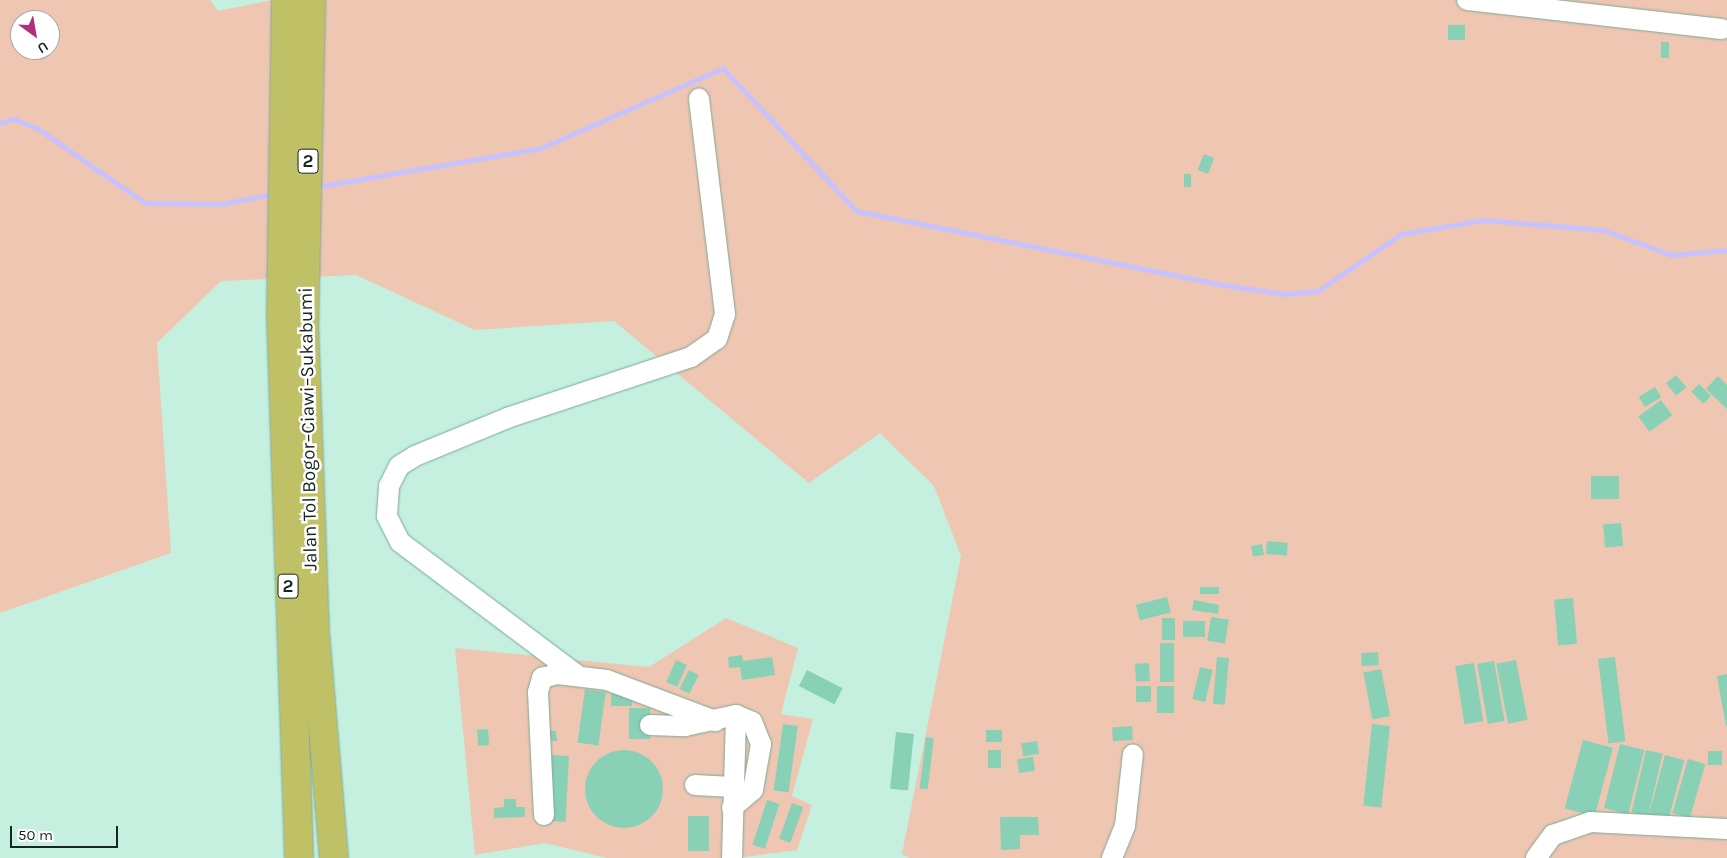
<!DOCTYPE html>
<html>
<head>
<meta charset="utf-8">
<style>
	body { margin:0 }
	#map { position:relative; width:1727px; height:858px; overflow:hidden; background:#c5f0df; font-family:Karla,sans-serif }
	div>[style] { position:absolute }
	.green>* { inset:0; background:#eec6b1 }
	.stream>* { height:4.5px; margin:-2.25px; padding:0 2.25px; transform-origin:2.25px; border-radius:2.25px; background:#c7c2fe }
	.building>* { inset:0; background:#88d1b6; transform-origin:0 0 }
	.round { border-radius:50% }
	.roads { filter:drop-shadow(0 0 1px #7fa898) drop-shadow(0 0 1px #7fa898) }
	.minor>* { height:20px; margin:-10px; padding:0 10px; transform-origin:10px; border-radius:10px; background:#fff }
	.highway>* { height:28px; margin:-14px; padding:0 14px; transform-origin:14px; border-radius:14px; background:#c0c066 }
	span { translate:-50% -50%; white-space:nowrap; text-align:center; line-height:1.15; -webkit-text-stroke:5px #fff; paint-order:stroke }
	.shield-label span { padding:1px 4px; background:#fff; border:1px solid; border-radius:4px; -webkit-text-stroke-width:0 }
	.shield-label { font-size:18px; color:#162620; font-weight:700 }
	.street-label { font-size:19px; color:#162620 }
	.north { position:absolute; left:10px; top:10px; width:50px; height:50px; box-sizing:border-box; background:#fff; border:1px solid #a2a8a6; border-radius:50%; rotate:148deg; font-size:14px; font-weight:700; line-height:20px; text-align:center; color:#162620 }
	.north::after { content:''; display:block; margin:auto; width:18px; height:22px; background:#b1307c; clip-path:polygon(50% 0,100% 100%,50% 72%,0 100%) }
	.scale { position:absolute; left:10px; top:826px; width:108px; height:22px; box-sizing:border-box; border:2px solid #162620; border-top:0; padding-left:6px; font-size:15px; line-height:18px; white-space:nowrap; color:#162620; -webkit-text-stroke:4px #fff; paint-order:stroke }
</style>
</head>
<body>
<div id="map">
	<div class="green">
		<i style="clip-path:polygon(evenodd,0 0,210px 0,218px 11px,272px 0,1727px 0,1727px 858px,910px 858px,902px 854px,961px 556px,934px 486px,880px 433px,809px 483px,614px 321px,475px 330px,356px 275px,221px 281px,157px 343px,171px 553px,0 613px,0 0,20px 20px,50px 20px,50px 50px,20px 50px,20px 20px)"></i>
		<i style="clip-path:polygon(726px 618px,798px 648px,781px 714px,813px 719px,792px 796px,812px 805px,797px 850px,737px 858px,607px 858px,545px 843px,475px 855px,455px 648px,649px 667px)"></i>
	</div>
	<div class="stream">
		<i style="left:0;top:123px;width:15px;rotate:-16deg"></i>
		<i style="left:14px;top:119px;width:27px;rotate:22deg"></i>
		<i style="left:39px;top:129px;width:129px;rotate:34.9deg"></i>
		<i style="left:145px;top:203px;width:76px;rotate:0.8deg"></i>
		<i style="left:221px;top:204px;width:54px;rotate:-10.7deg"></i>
		<i style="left:316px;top:187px;width:228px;rotate:-9.8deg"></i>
		<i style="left:541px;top:148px;width:199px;rotate:-23.7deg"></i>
		<i style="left:723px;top:68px;width:196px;rotate:46.9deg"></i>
		<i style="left:857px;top:211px;width:375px;rotate:11.4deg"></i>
		<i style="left:1225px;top:285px;width:60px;rotate:8.7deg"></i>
		<i style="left:1284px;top:294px;width:34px;rotate:-5deg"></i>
		<i style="left:1318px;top:291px;width:101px;rotate:-34.5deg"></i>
		<i style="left:1401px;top:234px;width:84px;rotate:-9.6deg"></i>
		<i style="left:1484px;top:220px;width:119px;rotate:4.8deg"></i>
		<i style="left:1603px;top:230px;width:73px;rotate:19.9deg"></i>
		<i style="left:1672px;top:255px;width:55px;rotate:-5.2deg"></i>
	</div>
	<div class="building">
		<i style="left:1448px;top:25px;width:17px;height:15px"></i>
		<i style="left:1661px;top:42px;width:8px;height:16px"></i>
		<i style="left:1204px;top:154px;width:11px;height:17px;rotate:22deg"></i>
		<i style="left:1184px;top:174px;width:7px;height:13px"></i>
		<i style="left:1676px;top:375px;width:16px;height:13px;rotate:50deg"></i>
		<i style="clip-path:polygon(1718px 376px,1727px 385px,1727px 409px,1706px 389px)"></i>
		<i style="left:1699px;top:384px;width:17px;height:11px;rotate:45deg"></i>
		<i style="left:1655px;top:387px;width:12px;height:19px;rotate:59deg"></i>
		<i style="left:1661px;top:400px;width:19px;height:28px;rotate:54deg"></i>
		<i style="left:1591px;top:476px;width:28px;height:23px"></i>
		<i style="left:1621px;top:523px;width:23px;height:18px;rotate:85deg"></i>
		<i style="left:1267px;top:541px;width:21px;height:13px;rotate:5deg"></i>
		<i style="left:1262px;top:544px;width:11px;height:11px;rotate:80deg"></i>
		<i style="left:1200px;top:587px;width:19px;height:7px"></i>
		<i style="left:1167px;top:597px;width:16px;height:32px;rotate:76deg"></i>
		<i style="left:1573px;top:598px;width:46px;height:19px;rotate:85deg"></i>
		<i style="clip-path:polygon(1194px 600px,1219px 605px,1218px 614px,1192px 610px)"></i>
		<i style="left:1211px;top:617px;width:18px;height:24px;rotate:9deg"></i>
		<i style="left:1162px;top:618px;width:13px;height:22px"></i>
		<i style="left:1205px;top:621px;width:16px;height:22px;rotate:90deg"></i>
		<i style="left:1160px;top:643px;width:14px;height:39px"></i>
		<i style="left:1378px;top:652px;width:13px;height:17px;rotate:86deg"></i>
		<i style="clip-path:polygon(742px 655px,743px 661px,772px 657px,775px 675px,742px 680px,740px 667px,729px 668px,728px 657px)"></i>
		<i style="left:1217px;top:657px;width:12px;height:47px;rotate:5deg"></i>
		<i style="left:1615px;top:657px;width:85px;height:17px;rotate:83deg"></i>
		<i style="left:676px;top:660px;width:12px;height:24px;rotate:24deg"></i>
		<i style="left:1516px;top:660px;width:61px;height:20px;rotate:79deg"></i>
		<i style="left:1494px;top:661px;width:61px;height:17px;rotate:80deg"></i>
		<i style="left:1149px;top:663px;width:18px;height:14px;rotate:87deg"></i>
		<i style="left:1474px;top:663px;width:59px;height:19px;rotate:81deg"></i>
		<i style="left:1200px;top:667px;width:13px;height:33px;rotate:13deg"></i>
		<i style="left:1381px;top:669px;width:48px;height:18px;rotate:79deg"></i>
		<i style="left:689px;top:670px;width:11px;height:21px;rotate:27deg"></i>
		<i style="left:807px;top:670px;width:40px;height:18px;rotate:27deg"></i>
		<i style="clip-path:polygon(1727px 674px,1727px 726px,1726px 726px,1717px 676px)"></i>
		<i style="left:1136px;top:686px;width:15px;height:16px"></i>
		<i style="left:1157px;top:686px;width:17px;height:27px"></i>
		<i style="left:585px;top:689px;width:21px;height:54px;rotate:8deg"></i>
		<i style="left:611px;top:694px;width:21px;height:12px"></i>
		<i style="left:629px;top:708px;width:21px;height:31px"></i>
		<i style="left:783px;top:724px;width:15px;height:67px;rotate:8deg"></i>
		<i style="left:1372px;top:724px;width:18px;height:82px;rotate:6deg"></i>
		<i style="left:1132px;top:726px;width:14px;height:20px;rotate:86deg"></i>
		<i style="left:488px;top:729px;width:16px;height:11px;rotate:86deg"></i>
		<i style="left:1002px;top:730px;width:12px;height:16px;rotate:90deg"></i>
		<i style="clip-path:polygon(547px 731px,556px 731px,557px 741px,548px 741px)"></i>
		<i style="left:896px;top:732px;width:18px;height:57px;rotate:6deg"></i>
		<i style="left:926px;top:737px;width:8px;height:52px;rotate:7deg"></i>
		<i style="left:1583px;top:740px;width:31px;height:71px;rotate:15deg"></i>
		<i style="left:1037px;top:741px;width:13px;height:16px;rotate:81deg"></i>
		<i style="left:1620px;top:744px;width:25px;height:66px;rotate:14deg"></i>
		<i style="left:988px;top:750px;width:13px;height:18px"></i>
		<i style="left:1646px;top:750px;width:17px;height:64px;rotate:13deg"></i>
		<i class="round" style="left:585px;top:750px;width:78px;height:78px"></i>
		<i style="left:1708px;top:751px;width:14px;height:14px"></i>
		<i style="left:552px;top:755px;width:17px;height:66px;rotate:3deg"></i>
		<i style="left:1665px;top:755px;width:20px;height:64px;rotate:15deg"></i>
		<i style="left:1033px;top:757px;width:14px;height:16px;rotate:82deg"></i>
		<i style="left:1688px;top:759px;width:18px;height:56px;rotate:16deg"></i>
		<i style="clip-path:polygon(504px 799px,516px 799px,516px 807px,525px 807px,525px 817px,494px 818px,494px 808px,504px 807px)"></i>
		<i style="left:767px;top:800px;width:13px;height:47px;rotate:18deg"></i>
		<i style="left:792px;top:803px;width:12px;height:38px;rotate:20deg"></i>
		<i style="left:688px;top:816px;width:21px;height:35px"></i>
		<i style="clip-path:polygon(1000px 817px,1038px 817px,1039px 835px,1020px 835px,1020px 849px,1001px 850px)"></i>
	</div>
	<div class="roads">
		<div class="minor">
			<i style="left:1467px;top:0;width:257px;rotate:6.5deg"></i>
			<i style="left:577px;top:675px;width:221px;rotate:-143.1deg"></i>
			<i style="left:400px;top:542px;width:29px;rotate:-117deg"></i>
			<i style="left:387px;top:516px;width:30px;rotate:-86deg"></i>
			<i style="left:389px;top:486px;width:22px;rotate:-63deg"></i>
			<i style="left:399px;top:466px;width:19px;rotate:-32deg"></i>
			<i style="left:415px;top:456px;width:100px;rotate:-22.4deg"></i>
			<i style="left:507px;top:418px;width:194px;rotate:-18.3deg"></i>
			<i style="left:691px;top:357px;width:32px;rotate:-35deg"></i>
			<i style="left:717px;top:339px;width:26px;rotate:-72deg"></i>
			<i style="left:725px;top:314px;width:217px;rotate:-96.9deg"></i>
			<i style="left:650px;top:725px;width:35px;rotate:2deg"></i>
			<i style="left:685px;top:726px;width:52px;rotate:-12.2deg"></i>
			<i style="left:736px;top:715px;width:143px;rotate:91.6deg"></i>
			<i style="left:695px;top:785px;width:38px;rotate:3deg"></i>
			<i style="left:732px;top:808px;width:28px;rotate:-41deg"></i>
			<i style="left:753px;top:790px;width:47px;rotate:-80.1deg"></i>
			<i style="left:761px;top:744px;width:24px;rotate:-112deg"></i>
			<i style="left:752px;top:722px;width:17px;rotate:-156deg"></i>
			<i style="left:544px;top:815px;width:123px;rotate:-92.8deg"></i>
			<i style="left:538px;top:692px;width:15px;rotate:-74deg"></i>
			<i style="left:542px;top:678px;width:16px;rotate:-15deg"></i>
			<i style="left:557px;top:674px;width:50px;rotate:6.8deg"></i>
			<i style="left:607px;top:680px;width:116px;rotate:20.8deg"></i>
			<i style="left:1112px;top:858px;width:35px;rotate:-68deg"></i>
			<i style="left:1125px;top:826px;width:72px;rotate:-83.7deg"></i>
			<i style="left:1536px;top:858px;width:29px;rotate:-54deg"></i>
			<i style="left:1553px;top:835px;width:39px;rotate:-19deg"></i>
			<i style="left:1590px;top:822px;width:137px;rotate:2.9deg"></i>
		</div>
		<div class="highway">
			<i style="left:286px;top:0;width:314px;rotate:90.9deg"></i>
			<i style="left:281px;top:314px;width:544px;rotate:88.1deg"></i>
			<i style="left:311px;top:0;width:322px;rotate:91.2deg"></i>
			<i style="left:304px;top:322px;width:311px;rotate:88deg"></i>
			<i style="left:315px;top:633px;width:226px;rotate:85.2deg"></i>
		</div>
	</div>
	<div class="shield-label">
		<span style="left:308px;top:161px">2</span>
		<span style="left:288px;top:586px">2</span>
	</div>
	<div class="street-label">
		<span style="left:309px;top:429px;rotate:-91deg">Jalan Tol Bogor–Ciawi–Sukabumi</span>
	</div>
	<div class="north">U</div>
	<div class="scale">50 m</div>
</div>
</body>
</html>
